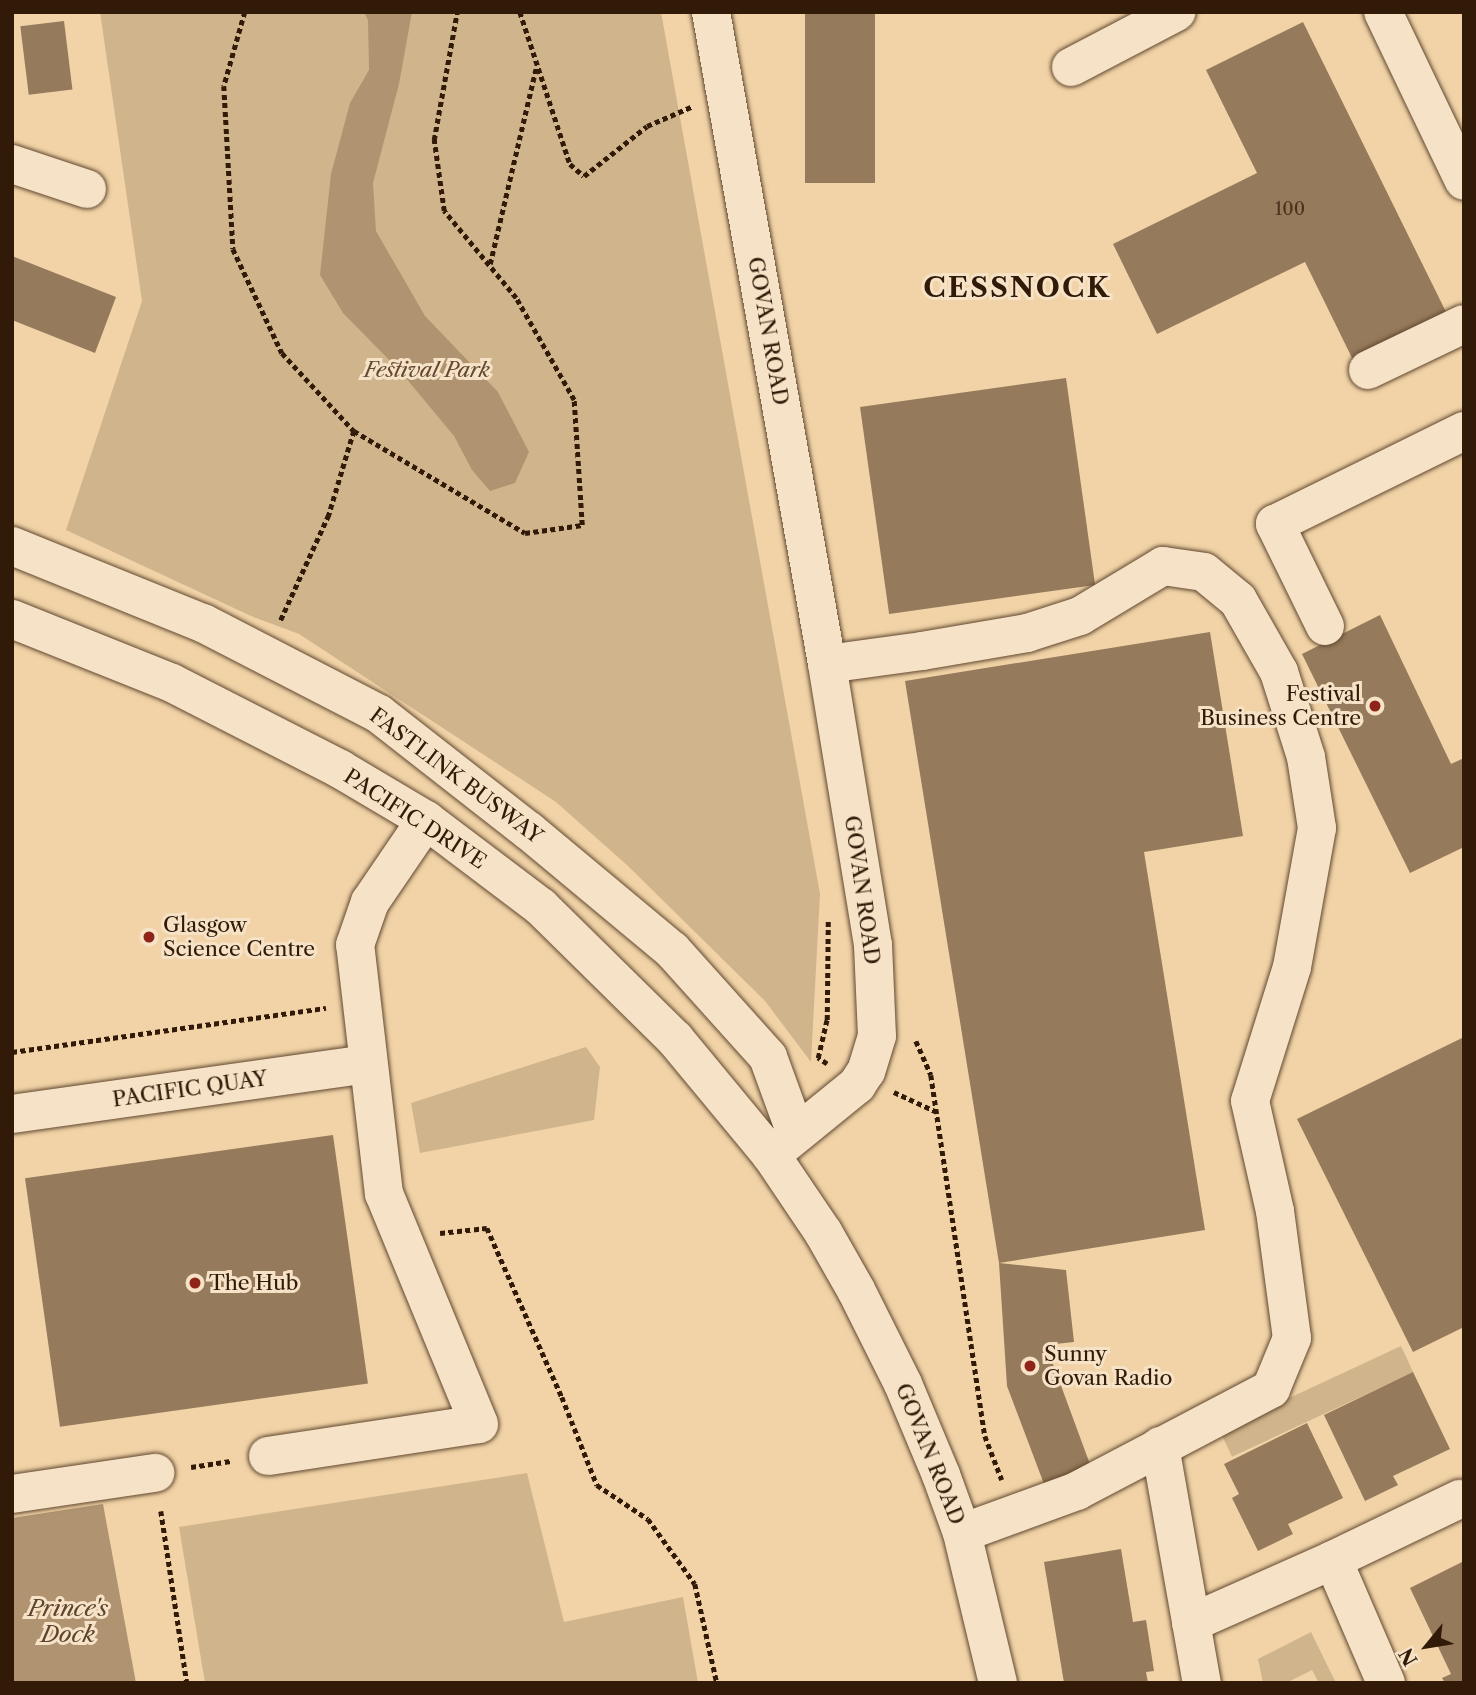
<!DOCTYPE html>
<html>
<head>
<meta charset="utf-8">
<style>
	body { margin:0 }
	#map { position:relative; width:1476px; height:1695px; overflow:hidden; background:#f1d3a7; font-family:"Libre Caslon Text",serif }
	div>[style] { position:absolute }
	.green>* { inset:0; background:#d0b48c; transform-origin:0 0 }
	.water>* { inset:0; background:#b09471 }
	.building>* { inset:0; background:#957a5b; transform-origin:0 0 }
	.path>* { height:4.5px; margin-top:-2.25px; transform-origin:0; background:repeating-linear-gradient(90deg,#311a08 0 5px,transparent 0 8.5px) }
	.roads { filter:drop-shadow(0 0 2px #614830) drop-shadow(0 0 2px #614830) }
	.minor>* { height:38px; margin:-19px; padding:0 19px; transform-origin:19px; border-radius:19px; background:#f6e2c6 }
	.dots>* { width:19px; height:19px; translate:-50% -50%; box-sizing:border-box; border:4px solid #f6e2c6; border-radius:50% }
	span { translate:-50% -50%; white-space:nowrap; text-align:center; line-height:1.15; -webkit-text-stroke:6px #f6e2c6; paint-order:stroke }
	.number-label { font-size:18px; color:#4a321d }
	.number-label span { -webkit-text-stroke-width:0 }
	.street-label { font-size:21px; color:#311a08 }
	.park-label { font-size:21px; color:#614830; font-style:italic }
	.poi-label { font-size:21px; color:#311a08 }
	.right { translate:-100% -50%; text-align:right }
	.left { translate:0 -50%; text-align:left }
	.water-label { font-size:23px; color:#5d452d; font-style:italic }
	.district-label { font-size:28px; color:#311a08; font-weight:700; letter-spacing:2px }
	.frame { position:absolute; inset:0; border:14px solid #311a08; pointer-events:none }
	.north { position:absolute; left:1392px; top:1611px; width:70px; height:70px; -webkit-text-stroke:5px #f6e2c6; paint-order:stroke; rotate:240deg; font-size:19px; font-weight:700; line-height:28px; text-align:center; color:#311a08 }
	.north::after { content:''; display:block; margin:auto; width:24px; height:32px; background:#311a08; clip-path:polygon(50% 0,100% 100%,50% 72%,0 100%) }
</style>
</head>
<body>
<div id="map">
	<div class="green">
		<i style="clip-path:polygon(100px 12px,661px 12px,820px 894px,811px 1062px,765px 1001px,628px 866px,556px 802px,299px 634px,251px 616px,66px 530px,142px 301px)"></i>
		<i style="clip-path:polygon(586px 1047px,600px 1067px,594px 1120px,420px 1153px,411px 1103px)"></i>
		<i style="left:1401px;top:1346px;width:29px;height:200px;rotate:65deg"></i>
		<i style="clip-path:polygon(527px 1473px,564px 1622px,683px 1597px,698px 1683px,205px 1683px,179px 1527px)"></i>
		<i style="clip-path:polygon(1311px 1632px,1336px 1683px,1319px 1683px,1312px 1670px,1286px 1683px,1263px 1683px,1258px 1659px)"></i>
	</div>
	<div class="water">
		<i style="clip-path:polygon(364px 12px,412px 12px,399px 84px,373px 183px,376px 231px,425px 316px,498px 392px,529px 452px,515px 483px,490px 491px,472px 470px,454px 436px,400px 371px,343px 313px,320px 275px,331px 174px,350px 103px,369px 70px,368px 20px)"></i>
		<i style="clip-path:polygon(103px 1504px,136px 1683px,12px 1683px,12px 1518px)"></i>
	</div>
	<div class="building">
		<i style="left:805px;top:12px;width:70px;height:171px"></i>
		<i style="left:64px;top:21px;width:69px;height:44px;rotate:83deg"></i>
		<i style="clip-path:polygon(1303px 22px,1448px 316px,1354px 362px,1305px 262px,1157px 334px,1113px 244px,1257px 173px,1206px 70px)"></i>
		<i style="clip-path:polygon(12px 256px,116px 297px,95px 353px,12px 320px)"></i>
		<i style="left:1066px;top:378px;width:209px;height:208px;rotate:82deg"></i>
		<i style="clip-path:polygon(1380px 615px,1451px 764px,1464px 758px,1464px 847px,1410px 873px,1302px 654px)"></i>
		<i style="clip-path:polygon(1210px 632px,1243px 836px,1144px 852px,1205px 1230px,999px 1263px,905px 681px)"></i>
		<i style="clip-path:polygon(1464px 1037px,1464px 1327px,1413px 1352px,1297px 1119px)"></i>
		<i style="left:333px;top:1135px;width:251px;height:311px;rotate:82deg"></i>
		<i style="clip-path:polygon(999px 1263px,1066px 1270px,1074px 1342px,1046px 1345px,1091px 1467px,1047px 1492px,1007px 1386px)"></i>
		<i style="clip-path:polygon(1413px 1372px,1450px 1449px,1393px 1476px,1398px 1485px,1365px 1501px,1324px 1415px)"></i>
		<i style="clip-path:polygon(1307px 1423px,1343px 1498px,1288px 1524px,1293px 1534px,1258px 1551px,1232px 1498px,1239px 1494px,1224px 1464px)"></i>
		<i style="clip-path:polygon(1121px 1549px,1133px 1622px,1146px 1620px,1154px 1671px,1146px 1672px,1148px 1683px,1064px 1683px,1044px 1562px)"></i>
		<i style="clip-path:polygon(1464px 1561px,1464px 1683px,1445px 1683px,1442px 1678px,1451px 1674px,1410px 1588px)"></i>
	</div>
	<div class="path">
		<i style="left:245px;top:12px;width:77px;rotate:105.8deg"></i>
		<i style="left:224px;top:86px;width:163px;rotate:86.8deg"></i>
		<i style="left:233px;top:249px;width:115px;rotate:64.8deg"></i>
		<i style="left:282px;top:353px;width:106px;rotate:47.3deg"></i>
		<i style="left:354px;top:431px;width:88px;rotate:106.6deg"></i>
		<i style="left:329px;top:515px;width:118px;rotate:114.6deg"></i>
		<i style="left:520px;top:12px;width:160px;rotate:71.8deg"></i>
		<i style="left:570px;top:164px;width:18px;rotate:41deg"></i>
		<i style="left:584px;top:176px;width:80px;rotate:-38.4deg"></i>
		<i style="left:647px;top:126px;width:48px;rotate:-23.4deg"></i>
		<i style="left:490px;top:264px;width:201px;rotate:-76.8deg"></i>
		<i style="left:354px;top:431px;width:199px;rotate:30.8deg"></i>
		<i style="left:525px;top:533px;width:58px;rotate:-8deg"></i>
		<i style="left:582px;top:525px;width:125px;rotate:-93.7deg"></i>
		<i style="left:574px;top:400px;width:117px;rotate:-119.6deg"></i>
		<i style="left:516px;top:298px;width:113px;rotate:-129.6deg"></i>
		<i style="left:444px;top:211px;width:72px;rotate:-98deg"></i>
		<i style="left:434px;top:140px;width:130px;rotate:-79.8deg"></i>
		<i style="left:916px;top:1041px;width:37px;rotate:66deg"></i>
		<i style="left:931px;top:1075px;width:365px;rotate:81.5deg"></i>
		<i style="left:985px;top:1436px;width:47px;rotate:68.9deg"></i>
		<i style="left:12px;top:1052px;width:317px;rotate:-8deg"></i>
		<i style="left:827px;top:1064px;width:11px;rotate:-146deg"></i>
		<i style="left:818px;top:1058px;width:39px;rotate:-77deg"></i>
		<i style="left:827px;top:1020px;width:100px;rotate:-89.4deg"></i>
		<i style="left:894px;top:1092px;width:47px;rotate:24.9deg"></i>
		<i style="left:440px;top:1233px;width:47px;rotate:-6.1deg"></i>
		<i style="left:487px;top:1228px;width:185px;rotate:66.1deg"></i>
		<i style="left:562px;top:1397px;width:95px;rotate:68.3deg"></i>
		<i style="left:597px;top:1485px;width:61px;rotate:33.7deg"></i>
		<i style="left:648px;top:1519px;width:80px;rotate:54.1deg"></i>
		<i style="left:695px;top:1584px;width:101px;rotate:77.5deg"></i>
		<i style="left:191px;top:1467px;width:40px;rotate:-8.5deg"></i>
		<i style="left:161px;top:1511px;width:174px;rotate:81.4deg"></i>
	</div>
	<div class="roads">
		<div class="minor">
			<i style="left:711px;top:12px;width:662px;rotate:79.91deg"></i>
			<i style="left:827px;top:664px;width:285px;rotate:80.7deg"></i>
			<i style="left:873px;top:945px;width:91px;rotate:87.5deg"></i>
			<i style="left:877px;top:1036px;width:37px;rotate:107deg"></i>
			<i style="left:866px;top:1071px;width:17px;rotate:123deg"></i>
			<i style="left:857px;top:1085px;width:111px;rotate:140.9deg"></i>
			<i style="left:1383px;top:12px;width:187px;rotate:64.4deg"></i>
			<i style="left:1071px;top:67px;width:119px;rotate:-27.6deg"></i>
			<i style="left:12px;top:164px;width:79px;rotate:18.4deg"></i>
			<i style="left:1368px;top:370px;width:106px;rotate:-25.6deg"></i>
			<i style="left:12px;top:546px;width:206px;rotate:22deg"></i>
			<i style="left:203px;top:623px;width:198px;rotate:27.3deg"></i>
			<i style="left:379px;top:714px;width:190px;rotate:38deg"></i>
			<i style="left:529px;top:831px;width:186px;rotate:39.8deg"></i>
			<i style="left:672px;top:950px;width:144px;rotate:48.1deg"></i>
			<i style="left:768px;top:1057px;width:82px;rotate:70deg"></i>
			<i style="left:12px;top:619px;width:172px;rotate:21.8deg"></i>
			<i style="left:172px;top:683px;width:189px;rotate:27.1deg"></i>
			<i style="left:340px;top:769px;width:100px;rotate:30.7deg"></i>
			<i style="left:426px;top:820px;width:144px;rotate:37.1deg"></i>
			<i style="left:541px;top:907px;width:188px;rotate:44.6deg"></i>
			<i style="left:675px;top:1039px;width:151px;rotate:50.4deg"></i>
			<i style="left:771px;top:1155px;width:93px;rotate:56deg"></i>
			<i style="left:823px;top:1232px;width:67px;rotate:60.4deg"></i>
			<i style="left:856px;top:1290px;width:105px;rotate:63.4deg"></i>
			<i style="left:903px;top:1384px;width:99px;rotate:67.3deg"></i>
			<i style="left:941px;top:1475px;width:62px;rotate:70.1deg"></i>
			<i style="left:962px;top:1533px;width:154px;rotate:76.5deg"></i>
			<i style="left:1325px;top:626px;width:114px;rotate:-116.1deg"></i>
			<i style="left:1275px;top:524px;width:211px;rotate:-26.2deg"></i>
			<i style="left:827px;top:664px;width:96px;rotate:-7.8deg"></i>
			<i style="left:922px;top:651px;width:107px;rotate:-9.7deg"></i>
			<i style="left:1027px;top:633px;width:56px;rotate:-17.8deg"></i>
			<i style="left:1080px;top:616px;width:97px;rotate:-31.1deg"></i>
			<i style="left:1163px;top:566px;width:41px;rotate:8.3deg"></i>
			<i style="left:1204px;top:572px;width:44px;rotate:39.5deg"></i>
			<i style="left:1238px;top:600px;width:83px;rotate:60.3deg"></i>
			<i style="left:1279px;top:672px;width:89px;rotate:72.4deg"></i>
			<i style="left:1306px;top:757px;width:72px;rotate:81.2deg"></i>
			<i style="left:1317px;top:828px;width:141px;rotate:100.2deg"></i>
			<i style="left:1292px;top:967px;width:140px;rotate:107.4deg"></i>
			<i style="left:1250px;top:1101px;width:113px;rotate:77.2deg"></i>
			<i style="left:1275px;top:1211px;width:128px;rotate:82.4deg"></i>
			<i style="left:1292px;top:1338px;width:55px;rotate:112.4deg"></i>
			<i style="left:1271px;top:1389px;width:219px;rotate:152.3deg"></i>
			<i style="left:1077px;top:1491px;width:122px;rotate:159.9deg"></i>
			<i style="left:12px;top:1114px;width:359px;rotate:-8deg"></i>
			<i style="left:1160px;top:1446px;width:241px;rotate:80deg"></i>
			<i style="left:268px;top:1456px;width:213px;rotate:-8.6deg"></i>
			<i style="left:479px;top:1424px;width:249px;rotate:-112.4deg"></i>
			<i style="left:384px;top:1194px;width:251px;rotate:-96.6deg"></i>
			<i style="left:355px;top:945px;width:46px;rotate:-70.8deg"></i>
			<i style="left:370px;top:902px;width:99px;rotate:-55.7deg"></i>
			<i style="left:12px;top:1494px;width:145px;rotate:-8.4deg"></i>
			<i style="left:1333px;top:1560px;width:141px;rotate:-25.7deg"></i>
			<i style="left:1191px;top:1623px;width:155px;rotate:-23.9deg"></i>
			<i style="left:1333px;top:1560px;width:134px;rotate:66.7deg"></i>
		</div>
	</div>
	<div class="dots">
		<i style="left:1375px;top:706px;background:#8f2418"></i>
		<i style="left:149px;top:937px;background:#8f2418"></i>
		<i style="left:195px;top:1283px;background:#8f2418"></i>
		<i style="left:1030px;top:1366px;background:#8f2418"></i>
	</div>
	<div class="number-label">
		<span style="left:1290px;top:209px">100</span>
	</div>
	<div class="street-label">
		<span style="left:768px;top:331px;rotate:80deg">GOVAN ROAD</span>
		<span style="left:456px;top:776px;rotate:37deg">FASTLINK BUSWAY</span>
		<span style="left:415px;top:819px;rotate:33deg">PACIFIC DRIVE</span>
		<span style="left:862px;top:890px;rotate:82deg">GOVAN ROAD</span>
		<span style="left:190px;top:1089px;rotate:-8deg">PACIFIC QUAY</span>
		<span style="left:930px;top:1454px;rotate:68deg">GOVAN ROAD</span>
	</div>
	<div class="park-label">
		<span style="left:427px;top:370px">Festival Park</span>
	</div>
	<div class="poi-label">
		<span class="right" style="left:1361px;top:706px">Festival<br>Business Centre</span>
		<span class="left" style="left:163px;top:937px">Glasgow<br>Science Centre</span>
		<span class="left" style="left:209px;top:1283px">The Hub</span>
		<span class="left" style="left:1044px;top:1366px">Sunny<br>Govan Radio</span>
	</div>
	<div class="water-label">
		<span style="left:68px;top:1621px">Prince's<br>Dock</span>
	</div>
	<div class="district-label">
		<span style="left:1017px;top:287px">CESSNOCK</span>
	</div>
	<div class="frame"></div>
	<div class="north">N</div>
</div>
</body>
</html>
